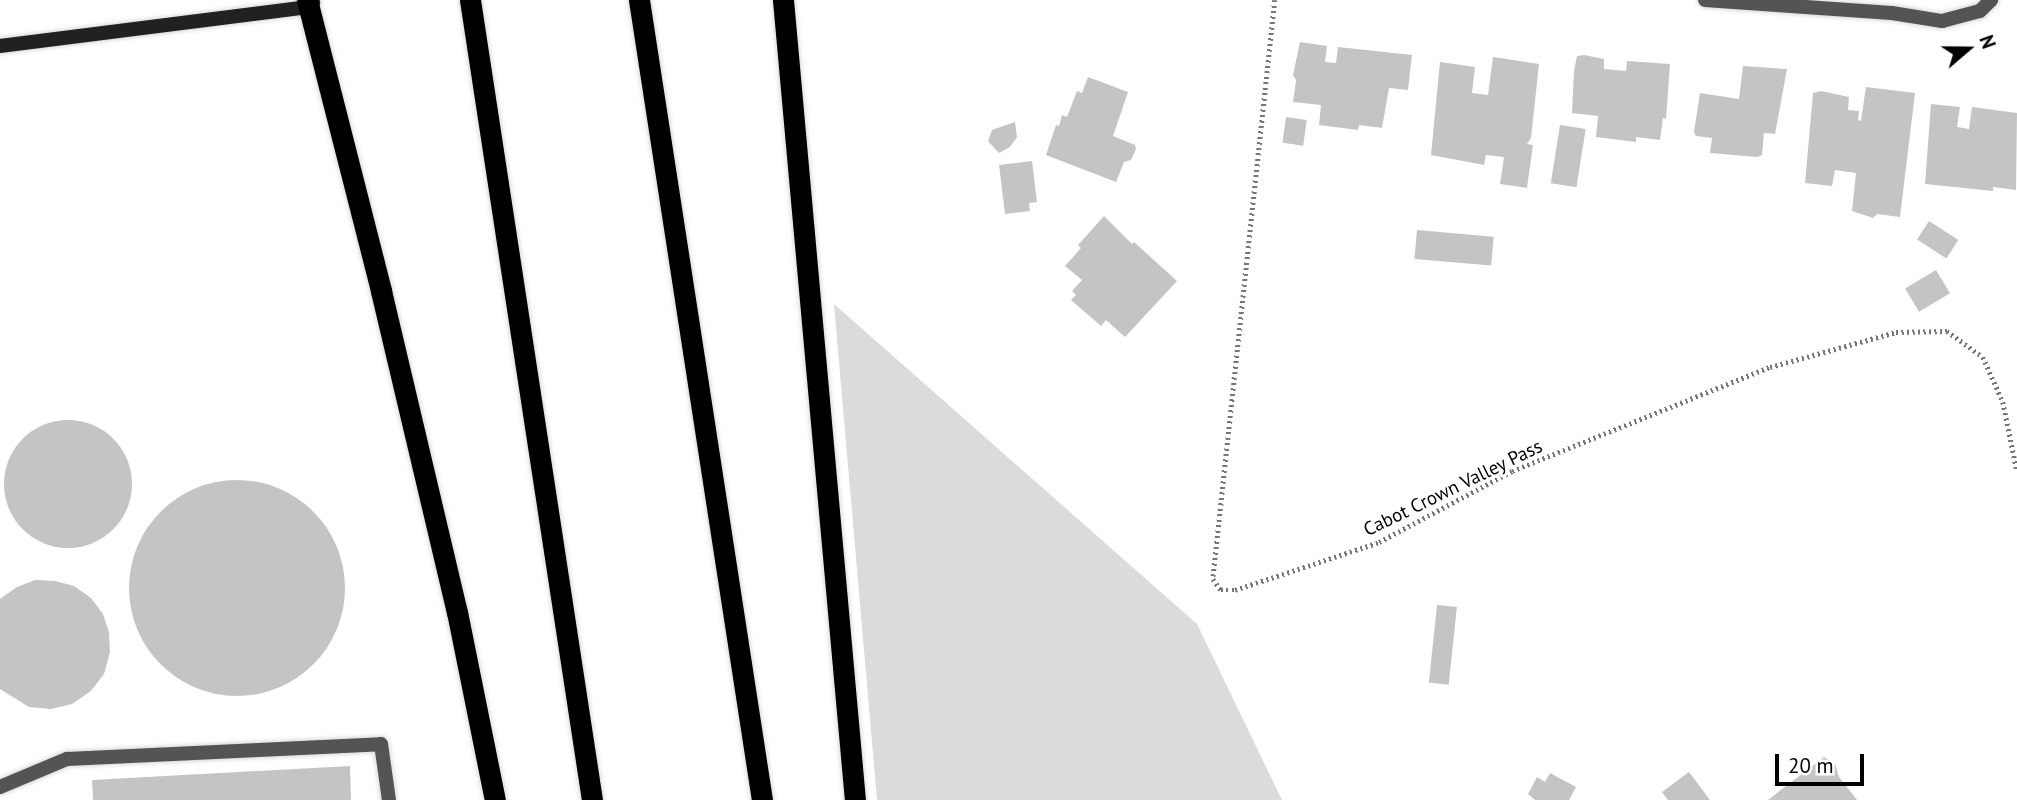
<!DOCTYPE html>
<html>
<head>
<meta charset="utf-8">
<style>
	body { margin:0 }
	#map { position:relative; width:2017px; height:800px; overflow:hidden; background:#fff; font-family:"PT Sans",sans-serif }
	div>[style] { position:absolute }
	.green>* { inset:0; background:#dbdbdb }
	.building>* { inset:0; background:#c4c4c4; transform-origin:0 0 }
	.round { border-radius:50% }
	.path>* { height:4.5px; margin-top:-2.25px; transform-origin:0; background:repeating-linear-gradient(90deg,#767676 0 2px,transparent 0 5.5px) }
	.roads { filter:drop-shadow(0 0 2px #dbdbdb) drop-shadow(0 0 2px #dbdbdb) }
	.service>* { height:14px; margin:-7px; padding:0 7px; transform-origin:7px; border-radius:7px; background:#545454 }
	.tertiary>* { height:14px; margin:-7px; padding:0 7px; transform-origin:7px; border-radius:7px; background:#545454 }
	.secondary>* { height:14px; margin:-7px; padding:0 7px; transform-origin:7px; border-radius:7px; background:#212121 }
	.motorway>* { height:21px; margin:-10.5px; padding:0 10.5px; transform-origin:10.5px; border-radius:10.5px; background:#000 }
	span { translate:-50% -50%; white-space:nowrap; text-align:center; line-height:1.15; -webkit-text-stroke:6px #fff; paint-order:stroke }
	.street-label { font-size:19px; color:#000 }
	.north { position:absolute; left:1933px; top:14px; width:70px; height:70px; -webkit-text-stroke:5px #fff; paint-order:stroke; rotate:70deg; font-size:19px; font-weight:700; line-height:28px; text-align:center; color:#000 }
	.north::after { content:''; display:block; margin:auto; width:24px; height:32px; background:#000; clip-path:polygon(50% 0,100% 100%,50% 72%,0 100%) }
	.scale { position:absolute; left:1775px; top:754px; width:89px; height:32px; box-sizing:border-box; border:4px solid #000; border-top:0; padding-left:9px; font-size:21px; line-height:24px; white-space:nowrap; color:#000; -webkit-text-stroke:5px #fff; paint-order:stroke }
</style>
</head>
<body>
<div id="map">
	<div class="green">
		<i style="clip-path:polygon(834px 304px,1197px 624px,1282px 800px,877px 800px)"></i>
	</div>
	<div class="building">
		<i style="clip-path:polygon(1300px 42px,1327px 46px,1325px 62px,1336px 63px,1338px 47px,1412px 55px,1408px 90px,1389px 88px,1382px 128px,1359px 125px,1358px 130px,1319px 125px,1321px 105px,1293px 102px,1296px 80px,1293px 75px)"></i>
		<i style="clip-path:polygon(1584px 55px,1604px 59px,1604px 69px,1626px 71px,1627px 61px,1670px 64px,1666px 119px,1663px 118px,1660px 140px,1636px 137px,1636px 142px,1596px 137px,1598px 116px,1572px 113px,1574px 71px,1577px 56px)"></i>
		<i style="clip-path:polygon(1493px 57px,1539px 64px,1531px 138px,1527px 144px,1533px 145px,1527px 188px,1500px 184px,1504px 157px,1486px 155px,1484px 165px,1431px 155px,1440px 62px,1475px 67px,1472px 93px,1488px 95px)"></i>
		<i style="clip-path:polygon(1743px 66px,1787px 69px,1775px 134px,1764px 133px,1762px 155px,1757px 157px,1710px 153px,1712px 138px,1696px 136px,1694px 132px,1700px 93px,1739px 99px)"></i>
		<i style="clip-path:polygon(1088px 77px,1128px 92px,1113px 136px,1135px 145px,1136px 149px,1131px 160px,1124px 162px,1116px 182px,1046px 155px,1056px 125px,1059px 126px,1062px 115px,1067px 117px,1077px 91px,1082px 93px)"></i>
		<i style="clip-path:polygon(1866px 87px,1915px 93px,1900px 217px,1877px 214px,1873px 218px,1852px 211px,1856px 173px,1835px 170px,1832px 186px,1805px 183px,1813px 93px,1821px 91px,1849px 97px,1848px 110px,1859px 111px,1858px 120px,1861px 121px)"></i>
		<i style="clip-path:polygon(1931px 104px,1960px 107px,1957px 127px,1969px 129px,1972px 107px,2017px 113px,2016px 190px,1993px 187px,1993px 191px,1925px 184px)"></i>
		<i style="left:1286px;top:117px;width:21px;height:26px;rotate:8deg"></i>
		<i style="clip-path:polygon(1015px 122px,1017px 137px,1010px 147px,999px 153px,988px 141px,992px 130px)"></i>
		<i style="left:1560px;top:125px;width:26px;height:59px;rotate:9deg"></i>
		<i style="clip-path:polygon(1032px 161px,1037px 202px,1029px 203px,1030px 211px,1005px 214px,999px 165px)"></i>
		<i style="clip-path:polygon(1104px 216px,1132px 244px,1134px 242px,1177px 281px,1125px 337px,1106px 320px,1101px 326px,1071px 300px,1076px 295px,1072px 291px,1082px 280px,1065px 266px,1081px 248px,1078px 245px)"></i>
		<i style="left:1929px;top:221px;width:35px;height:22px;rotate:33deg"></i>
		<i style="left:1417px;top:230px;width:77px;height:29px;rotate:5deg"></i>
		<i style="left:1936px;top:270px;width:27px;height:36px;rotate:59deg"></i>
		<i class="round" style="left:4px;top:420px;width:128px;height:128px"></i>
		<i class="round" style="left:129px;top:480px;width:216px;height:216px"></i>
		<i style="clip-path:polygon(35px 580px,55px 581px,74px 586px,91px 598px,103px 614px,109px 632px,110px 652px,104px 674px,91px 691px,72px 704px,51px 709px,29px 707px,0 689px,0 599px,17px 587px)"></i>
		<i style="left:1437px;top:605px;width:20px;height:78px;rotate:6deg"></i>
		<i style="clip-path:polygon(1824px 757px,1835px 764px,1839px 777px,1857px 800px,1768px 800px)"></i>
		<i style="clip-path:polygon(350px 766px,351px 800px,93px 800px,92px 780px)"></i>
		<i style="clip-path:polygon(1689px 772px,1710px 800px,1668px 800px,1662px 792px)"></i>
		<i style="clip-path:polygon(1550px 773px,1576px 787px,1569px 800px,1535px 800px,1528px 794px,1537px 777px,1545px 782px)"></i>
	</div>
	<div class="path">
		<i style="left:1275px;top:0;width:582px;rotate:96.11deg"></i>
		<i style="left:1213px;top:579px;width:14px;rotate:54deg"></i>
		<i style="left:1221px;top:590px;width:14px"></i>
		<i style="left:1235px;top:590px;width:152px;rotate:-18.4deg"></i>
		<i style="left:1379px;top:542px;width:151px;rotate:-28.1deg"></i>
		<i style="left:1512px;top:471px;width:278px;rotate:-22deg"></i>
		<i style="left:1770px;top:367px;width:131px;rotate:-15.5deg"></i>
		<i style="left:1896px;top:332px;width:51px;rotate:-1.1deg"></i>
		<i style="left:1947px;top:331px;width:44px;rotate:35.8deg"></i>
		<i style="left:1983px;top:357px;width:49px;rotate:66deg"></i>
		<i style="left:2003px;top:402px;width:70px;rotate:78.5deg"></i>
	</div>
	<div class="roads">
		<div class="service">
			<i style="left:0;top:787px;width:73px;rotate:-22.7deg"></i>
			<i style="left:67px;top:759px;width:314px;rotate:-2.7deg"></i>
			<i style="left:381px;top:744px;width:57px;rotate:81.9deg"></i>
		</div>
		<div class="tertiary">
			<i style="left:1705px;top:0;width:187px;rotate:4deg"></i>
			<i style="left:1892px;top:13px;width:51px;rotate:9.1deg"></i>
			<i style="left:1942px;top:21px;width:39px;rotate:-15deg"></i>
			<i style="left:1980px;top:11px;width:16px;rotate:-45deg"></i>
		</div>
		<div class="secondary">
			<i style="left:0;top:46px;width:311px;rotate:-7.2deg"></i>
			<i style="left:309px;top:7px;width:6px;rotate:-45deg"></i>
		</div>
		<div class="motorway">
			<i style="left:307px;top:0;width:300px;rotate:75.7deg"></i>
			<i style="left:381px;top:291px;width:330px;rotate:76.7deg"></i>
			<i style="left:457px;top:612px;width:192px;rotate:78.6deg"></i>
			<i style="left:470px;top:0;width:809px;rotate:81.33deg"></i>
			<i style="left:639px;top:0;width:809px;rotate:81.26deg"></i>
			<i style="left:783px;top:0;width:803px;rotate:84.86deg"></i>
		</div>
	</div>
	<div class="street-label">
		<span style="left:1453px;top:488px;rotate:-26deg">Cabot Crown Valley Pass</span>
	</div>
	<div class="north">N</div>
	<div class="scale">20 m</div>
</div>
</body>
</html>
